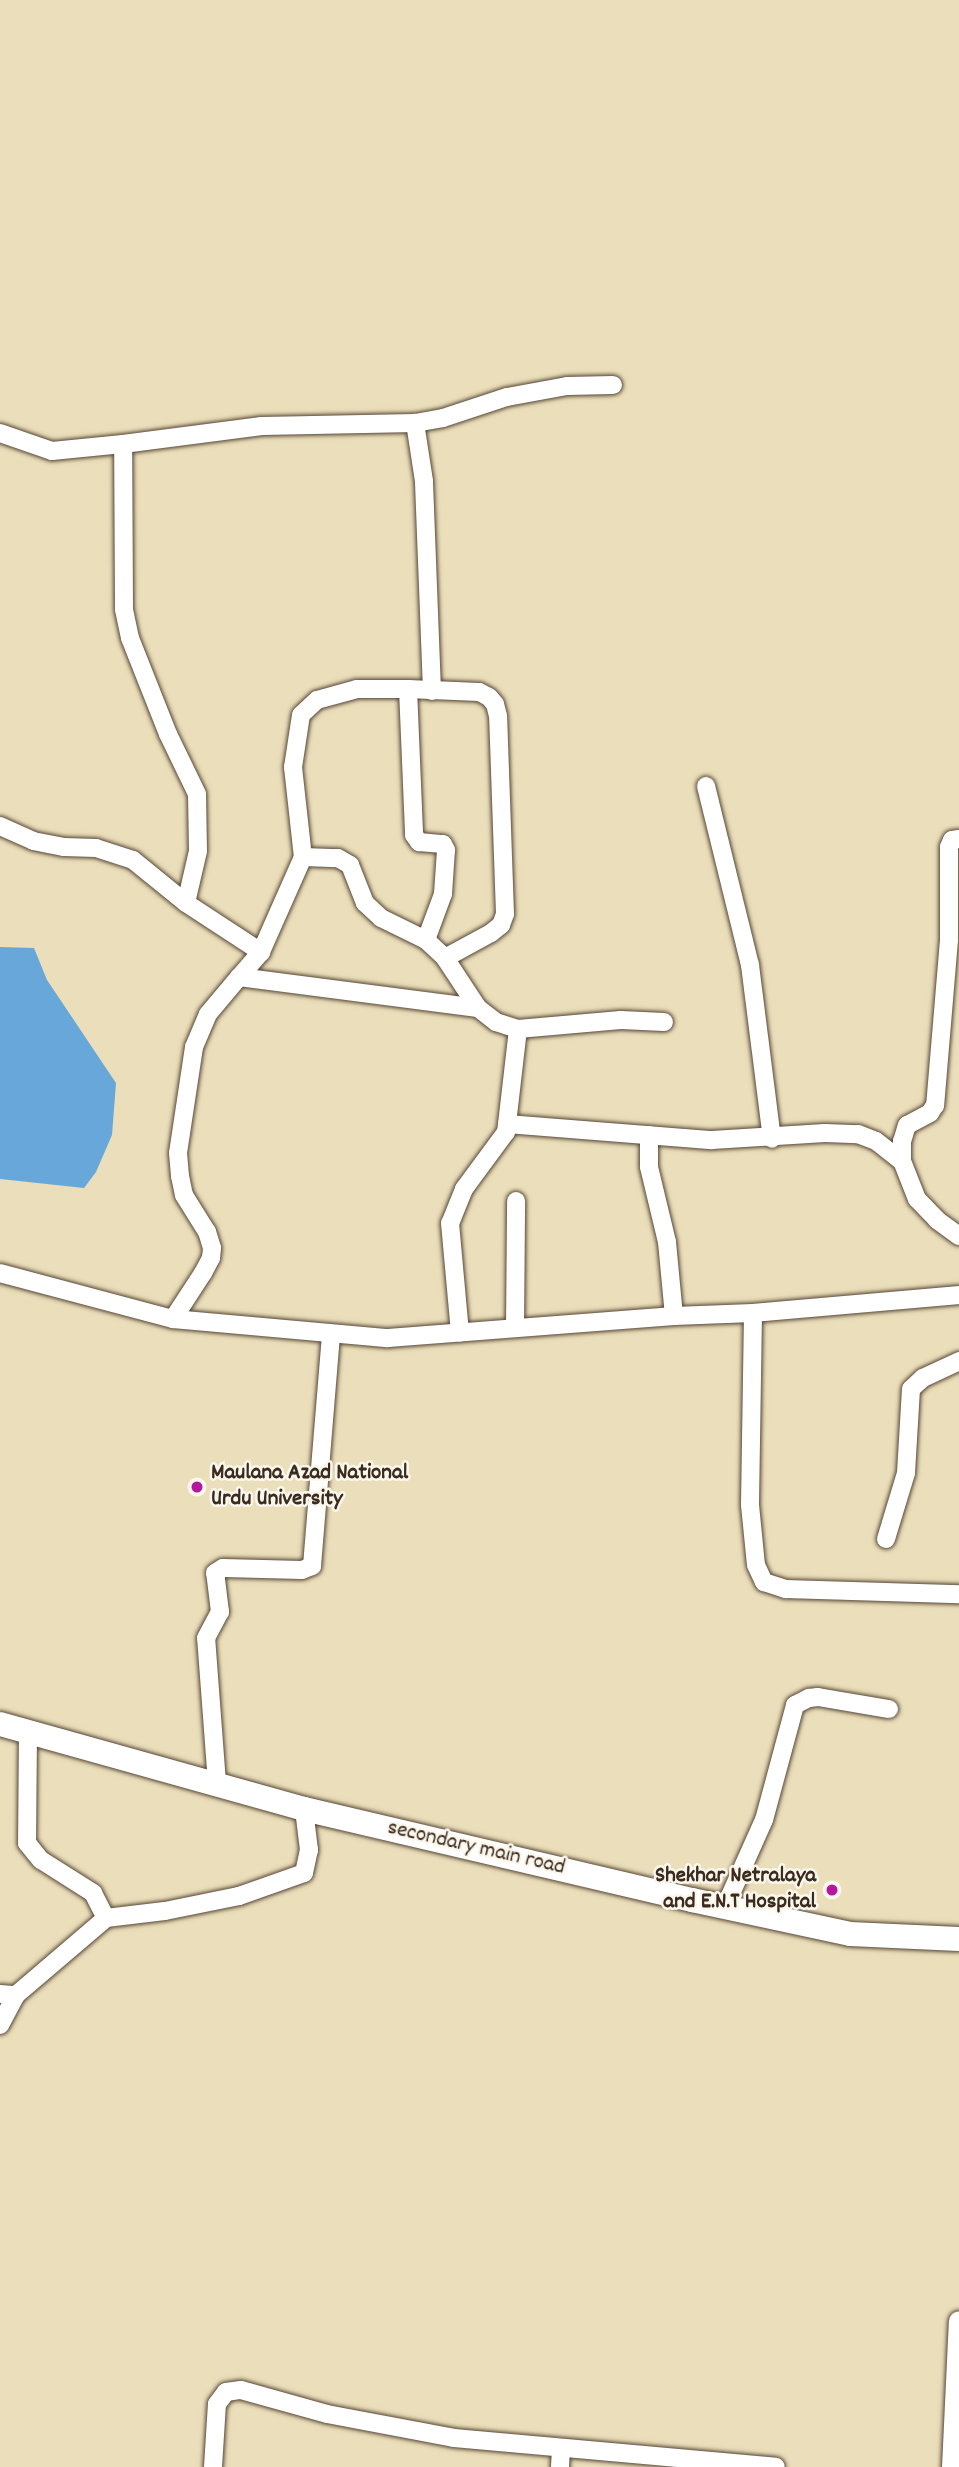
<!DOCTYPE html>
<html>
<head>
<meta charset="utf-8">
<style>
	body { margin:0 }
	#map { position:relative; width:959px; height:2467px; overflow:hidden; background:#ebdeba; font-family:Dekko,sans-serif }
	div>[style] { position:absolute }
	.water>* { inset:0; background:#67a7da }
	.roads { filter:drop-shadow(0 0 2px #554535) drop-shadow(0 0 2px #554535) }
	.minor>* { height:18px; margin:-9px; padding:0 9px; transform-origin:9px; border-radius:9px; background:#fff }
	.tertiary>* { height:21px; margin:-10.5px; padding:0 10.5px; transform-origin:10.5px; border-radius:10.5px; background:#fff }
	.secondary>* { height:24px; margin:-12px; padding:0 12px; transform-origin:12px; border-radius:12px; background:#fff }
	.dots>* { width:19px; height:19px; translate:-50% -50%; box-sizing:border-box; border:4px solid #fbf7ec; border-radius:50% }
	span { translate:-50% -50%; white-space:nowrap; text-align:center; line-height:1.15; -webkit-text-stroke:5px #fbf7ec; paint-order:stroke }
	.poi-label { font-size:23px; color:#3b2a1e; font-weight:700 }
	.left { translate:0 -50%; text-align:left }
	.right { translate:-100% -50%; text-align:right }
	.street-label { font-size:23px; color:#3b2a1e }
</style>
</head>
<body>
<div id="map">
	<div class="water">
		<i style="clip-path:polygon(0 947px,34px 948px,47px 980px,116px 1083px,112px 1135px,96px 1172px,84px 1188px,0 1179px)"></i>
	</div>
	<div class="roads">
		<div class="minor">
			<i style="left:0;top:433px;width:55px;rotate:19.1deg"></i>
			<i style="left:52px;top:451px;width:71px;rotate:-5.6deg"></i>
			<i style="left:408px;top:689px;width:146px;rotate:87.6deg"></i>
			<i style="left:414px;top:835px;width:9px;rotate:54deg"></i>
			<i style="left:419px;top:842px;width:24px;rotate:5deg"></i>
			<i style="left:443px;top:844px;width:7px;rotate:63deg"></i>
			<i style="left:446px;top:850px;width:44px;rotate:93.9deg"></i>
			<i style="left:443px;top:894px;width:49px;rotate:110.3deg"></i>
			<i style="left:432px;top:691px;width:210px;rotate:-92.2deg"></i>
			<i style="left:424px;top:481px;width:59px;rotate:-98.8deg"></i>
			<i style="left:415px;top:423px;width:28px;rotate:-10deg"></i>
			<i style="left:443px;top:418px;width:67px;rotate:-18.2deg"></i>
			<i style="left:507px;top:397px;width:61px;rotate:-10.4deg"></i>
			<i style="left:567px;top:386px;width:46px;rotate:-1.2deg"></i>
			<i style="left:706px;top:786px;width:184px;rotate:76.2deg"></i>
			<i style="left:750px;top:965px;width:175px;rotate:82.8deg"></i>
			<i style="left:0;top:826px;width:36px;rotate:24deg"></i>
			<i style="left:33px;top:841px;width:32px;rotate:11deg"></i>
			<i style="left:64px;top:847px;width:32px;rotate:2deg"></i>
			<i style="left:96px;top:848px;width:39px;rotate:18deg"></i>
			<i style="left:133px;top:860px;width:68px;rotate:39.1deg"></i>
			<i style="left:186px;top:903px;width:90px;rotate:33.2deg"></i>
			<i style="left:959px;top:839px;width:7px;rotate:172deg"></i>
			<i style="left:952px;top:840px;width:8px;rotate:113deg"></i>
			<i style="left:949px;top:847px;width:93px;rotate:90deg"></i>
			<i style="left:949px;top:940px;width:166px;rotate:94.8deg"></i>
			<i style="left:935px;top:1105px;width:9px;rotate:122deg"></i>
			<i style="left:930px;top:1113px;width:26px;rotate:152deg"></i>
			<i style="left:907px;top:1125px;width:17px;rotate:107deg"></i>
			<i style="left:902px;top:1141px;width:20px;rotate:90deg"></i>
			<i style="left:902px;top:1161px;width:41px;rotate:68.5deg"></i>
			<i style="left:917px;top:1199px;width:29px;rotate:46deg"></i>
			<i style="left:937px;top:1220px;width:27px;rotate:36deg"></i>
			<i style="left:303px;top:857px;width:104px;rotate:113.9deg"></i>
			<i style="left:261px;top:952px;width:33px;rotate:131deg"></i>
			<i style="left:239px;top:977px;width:241px;rotate:7.4deg"></i>
			<i style="left:186px;top:903px;width:53px;rotate:-77deg"></i>
			<i style="left:198px;top:851px;width:57px;rotate:-91deg"></i>
			<i style="left:197px;top:794px;width:67px;rotate:-115.8deg"></i>
			<i style="left:168px;top:734px;width:103px;rotate:-111.6deg"></i>
			<i style="left:130px;top:638px;width:30px;rotate:-102deg"></i>
			<i style="left:124px;top:609px;width:165px;rotate:-90.3deg"></i>
			<i style="left:123px;top:444px;width:140px;rotate:-7.4deg"></i>
			<i style="left:262px;top:426px;width:153px;rotate:-1.1deg"></i>
			<i style="left:445px;top:958px;width:52px;rotate:-28.5deg"></i>
			<i style="left:491px;top:933px;width:13px;rotate:-39deg"></i>
			<i style="left:501px;top:925px;width:12px;rotate:-70deg"></i>
			<i style="left:505px;top:914px;width:198px;rotate:-92deg"></i>
			<i style="left:498px;top:716px;width:12px;rotate:-104deg"></i>
			<i style="left:495px;top:704px;width:9px;rotate:-131deg"></i>
			<i style="left:489px;top:697px;width:11px;rotate:-153deg"></i>
			<i style="left:479px;top:692px;width:71px;rotate:-177.6deg"></i>
			<i style="left:408px;top:689px;width:51px;rotate:180deg"></i>
			<i style="left:357px;top:689px;width:41px;rotate:164.6deg"></i>
			<i style="left:317px;top:700px;width:22px;rotate:137deg"></i>
			<i style="left:301px;top:715px;width:53px;rotate:98.7deg"></i>
			<i style="left:293px;top:767px;width:91px;rotate:83.7deg"></i>
			<i style="left:303px;top:857px;width:35px;rotate:2deg"></i>
			<i style="left:338px;top:858px;width:14px;rotate:30deg"></i>
			<i style="left:350px;top:865px;width:41px;rotate:68.5deg"></i>
			<i style="left:365px;top:903px;width:22px;rotate:43deg"></i>
			<i style="left:381px;top:918px;width:50px;rotate:26.1deg"></i>
			<i style="left:426px;top:940px;width:26px;rotate:43deg"></i>
			<i style="left:445px;top:958px;width:60px;rotate:56.6deg"></i>
			<i style="left:478px;top:1008px;width:23px;rotate:38deg"></i>
			<i style="left:496px;top:1022px;width:23px;rotate:18deg"></i>
			<i style="left:518px;top:1029px;width:104px;rotate:96.6deg"></i>
			<i style="left:506px;top:1132px;width:71px;rotate:126.4deg"></i>
			<i style="left:464px;top:1189px;width:37px;rotate:112deg"></i>
			<i style="left:450px;top:1223px;width:110px;rotate:84.8deg"></i>
			<i style="left:518px;top:1029px;width:103px;rotate:-5deg"></i>
			<i style="left:621px;top:1020px;width:43px;rotate:2.7deg"></i>
			<i style="left:507px;top:1124px;width:206px;rotate:4.5deg"></i>
			<i style="left:712px;top:1140px;width:113px;rotate:-3.5deg"></i>
			<i style="left:825px;top:1133px;width:33px;rotate:2deg"></i>
			<i style="left:858px;top:1134px;width:19px;rotate:21deg"></i>
			<i style="left:876px;top:1141px;width:33px;rotate:38deg"></i>
			<i style="left:649px;top:1135px;width:32px;rotate:90deg"></i>
			<i style="left:649px;top:1167px;width:77px;rotate:76.5deg"></i>
			<i style="left:667px;top:1242px;width:74px;rotate:84.6deg"></i>
			<i style="left:0;top:1273px;width:179px;rotate:14.9deg"></i>
			<i style="left:173px;top:1319px;width:216px;rotate:5.1deg"></i>
			<i style="left:388px;top:1338px;width:287px;rotate:-4.4deg"></i>
			<i style="left:674px;top:1316px;width:79px;rotate:-2.2deg"></i>
			<i style="left:753px;top:1313px;width:207px;rotate:-5deg"></i>
			<i style="left:753px;top:1313px;width:192px;rotate:90.9deg"></i>
			<i style="left:750px;top:1505px;width:60px;rotate:84.3deg"></i>
			<i style="left:756px;top:1565px;width:19px;rotate:65deg"></i>
			<i style="left:764px;top:1582px;width:23px;rotate:18deg"></i>
			<i style="left:786px;top:1589px;width:173px;rotate:1.7deg"></i>
			<i style="left:173px;top:1319px;width:55px;rotate:-56.9deg"></i>
			<i style="left:203px;top:1273px;width:17px;rotate:-62deg"></i>
			<i style="left:211px;top:1258px;width:10px;rotate:-84deg"></i>
			<i style="left:212px;top:1248px;width:17px;rotate:-107deg"></i>
			<i style="left:207px;top:1232px;width:44px;rotate:-121.9deg"></i>
			<i style="left:184px;top:1195px;width:19px;rotate:-102deg"></i>
			<i style="left:180px;top:1176px;width:23px;rotate:-95deg"></i>
			<i style="left:178px;top:1153px;width:107px;rotate:-81.4deg"></i>
			<i style="left:194px;top:1047px;width:36px;rotate:-67deg"></i>
			<i style="left:208px;top:1014px;width:48px;rotate:-50deg"></i>
			<i style="left:515px;top:1328px;width:127px;rotate:-89.5deg"></i>
			<i style="left:886px;top:1539px;width:69px;rotate:-73.1deg"></i>
			<i style="left:906px;top:1473px;width:84px;rotate:-86.6deg"></i>
			<i style="left:911px;top:1389px;width:16px;rotate:-43deg"></i>
			<i style="left:923px;top:1378px;width:40px;rotate:-25deg"></i>
			<i style="left:28px;top:1732px;width:111px;rotate:90.5deg"></i>
			<i style="left:27px;top:1843px;width:22px;rotate:51deg"></i>
			<i style="left:41px;top:1860px;width:62px;rotate:32.4deg"></i>
			<i style="left:93px;top:1893px;width:28px;rotate:63deg"></i>
			<i style="left:217px;top:1783px;width:145px;rotate:-94.3deg"></i>
			<i style="left:206px;top:1638px;width:30px;rotate:-62deg"></i>
			<i style="left:220px;top:1612px;width:39px;rotate:-97deg"></i>
			<i style="left:215px;top:1573px;width:9px;rotate:-32deg"></i>
			<i style="left:223px;top:1568px;width:79px;rotate:1.5deg"></i>
			<i style="left:302px;top:1570px;width:11px;rotate:-22deg"></i>
			<i style="left:312px;top:1566px;width:233px;rotate:-85.3deg"></i>
			<i style="left:725px;top:1907px;width:95px;rotate:-65.9deg"></i>
			<i style="left:764px;top:1820px;width:119px;rotate:-74.9deg"></i>
			<i style="left:795px;top:1705px;width:16px;rotate:-27deg"></i>
			<i style="left:809px;top:1698px;width:9px;rotate:-6deg"></i>
			<i style="left:818px;top:1697px;width:72px;rotate:9.6deg"></i>
			<i style="left:0;top:1994px;width:16px;rotate:4deg"></i>
			<i style="left:16px;top:1995px;width:118px;rotate:-40.5deg"></i>
			<i style="left:106px;top:1918px;width:59px;rotate:-6.8deg"></i>
			<i style="left:165px;top:1911px;width:76px;rotate:-11.5deg"></i>
			<i style="left:239px;top:1896px;width:69px;rotate:-19.5deg"></i>
			<i style="left:304px;top:1873px;width:24px;rotate:-78deg"></i>
			<i style="left:309px;top:1850px;width:41px;rotate:-97deg"></i>
			<i style="left:0;top:2025px;width:34px;rotate:-62deg"></i>
			<i style="left:213px;top:2467px;width:63px;rotate:-86.4deg"></i>
			<i style="left:217px;top:2404px;width:15px;rotate:-53deg"></i>
			<i style="left:226px;top:2392px;width:15px;rotate:-8deg"></i>
			<i style="left:241px;top:2390px;width:89px;rotate:15.6deg"></i>
			<i style="left:327px;top:2414px;width:129px;rotate:10.7deg"></i>
			<i style="left:454px;top:2438px;width:323px;rotate:5.1deg"></i>
			<i style="left:560px;top:2467px;width:18px;rotate:-87deg"></i>
		</div>
		<div class="tertiary">
			<i style="left:952px;top:2467px;width:146px;rotate:-87.3deg"></i>
		</div>
		<div class="secondary">
			<i style="left:0;top:1724px;width:316px;rotate:15.6deg"></i>
			<i style="left:304px;top:1809px;width:399px;rotate:13.2deg"></i>
			<i style="left:692px;top:1900px;width:162px;rotate:12.1deg"></i>
			<i style="left:850px;top:1934px;width:109px;rotate:2.6deg"></i>
		</div>
	</div>
	<div class="dots">
		<i style="left:197px;top:1487px;background:#b5179e"></i>
		<i style="left:832px;top:1890px;background:#b5179e"></i>
	</div>
	<div class="poi-label">
		<span class="left" style="left:211px;top:1487px">Maulana Azad National<br>Urdu University</span>
		<span class="right" style="left:816px;top:1890px">Shekhar Netralaya<br>and E.N.T Hospital</span>
	</div>
	<div class="street-label">
		<span style="left:476px;top:1849px;rotate:13deg">secondary main road</span>
	</div>
</div>
</body>
</html>
